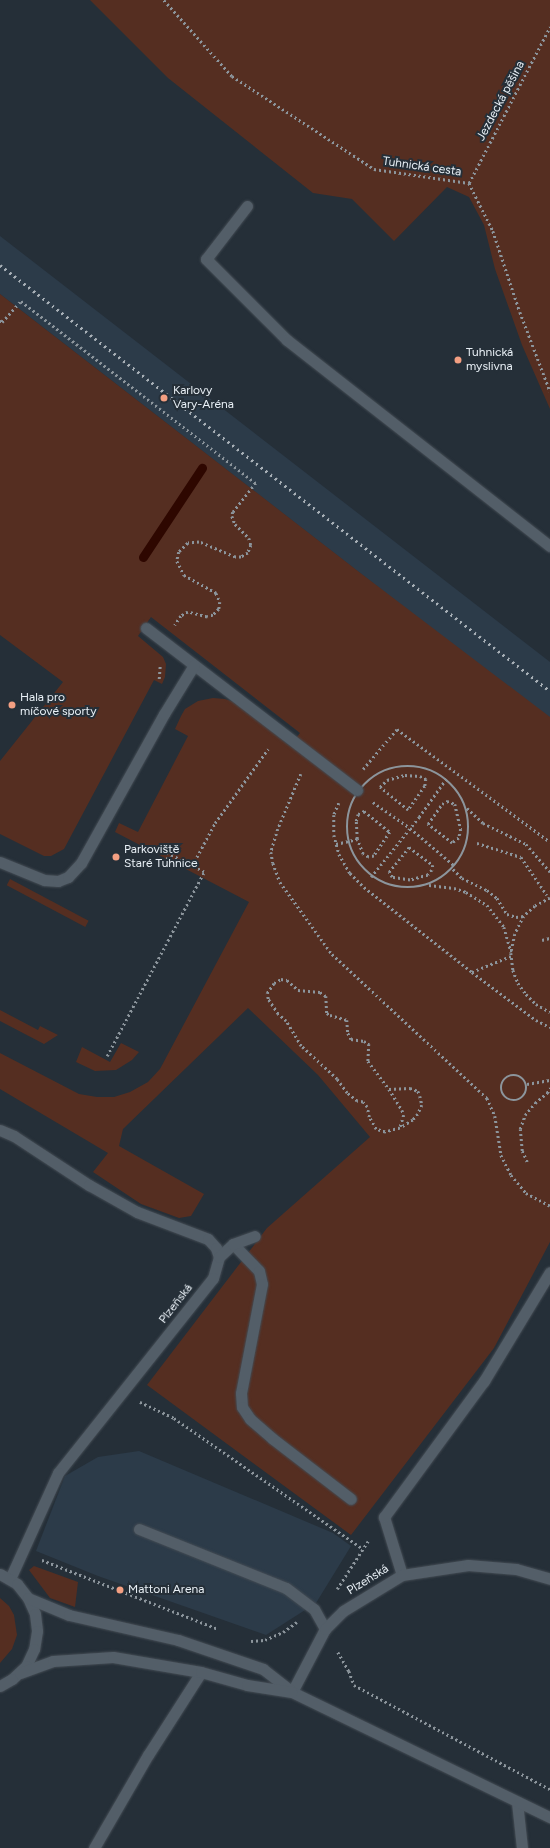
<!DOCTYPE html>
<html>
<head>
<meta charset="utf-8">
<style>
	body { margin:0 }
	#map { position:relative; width:550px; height:1848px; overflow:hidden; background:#252f38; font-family:Figtree,sans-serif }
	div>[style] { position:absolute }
	.built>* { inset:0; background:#2c3b49 }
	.green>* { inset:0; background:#552e21; transform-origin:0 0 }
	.stream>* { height:9px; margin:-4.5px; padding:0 4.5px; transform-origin:4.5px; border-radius:4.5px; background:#2e0700 }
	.path>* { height:2.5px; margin-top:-1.25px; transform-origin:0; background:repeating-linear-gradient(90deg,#8c959c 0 2px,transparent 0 5px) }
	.path>.ring { margin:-1.25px; padding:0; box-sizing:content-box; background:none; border:2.5px solid #8c959c; border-radius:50% }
	.roads { filter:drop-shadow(0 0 1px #434b53) drop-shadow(0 0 1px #434b53) }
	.service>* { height:11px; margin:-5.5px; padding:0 5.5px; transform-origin:5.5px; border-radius:5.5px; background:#535e68 }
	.minor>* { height:11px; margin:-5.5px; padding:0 5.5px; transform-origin:5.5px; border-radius:5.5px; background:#535e68 }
	.tertiary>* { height:11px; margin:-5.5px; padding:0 5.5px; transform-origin:5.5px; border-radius:5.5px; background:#535e68 }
	.rail>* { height:3px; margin-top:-1.5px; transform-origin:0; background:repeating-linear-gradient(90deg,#a8b0b7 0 2px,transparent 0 6px) }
	.dots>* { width:11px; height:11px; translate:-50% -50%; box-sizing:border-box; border:2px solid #252f38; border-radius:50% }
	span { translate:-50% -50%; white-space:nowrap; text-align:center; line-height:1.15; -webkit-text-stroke:4px #252f38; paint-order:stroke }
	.street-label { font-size:12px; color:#e9f0f6 }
	.poi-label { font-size:12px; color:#e9f0f6 }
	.left { translate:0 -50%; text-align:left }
</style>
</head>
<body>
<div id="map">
	<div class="built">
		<i style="clip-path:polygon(0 236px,550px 662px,550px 718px,485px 670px,0 294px)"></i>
		<i style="clip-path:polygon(139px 1451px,333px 1533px,351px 1546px,316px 1603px,266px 1635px,98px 1576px,36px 1551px,65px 1476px,98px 1457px)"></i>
	</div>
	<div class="green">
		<i style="clip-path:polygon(90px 0,550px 0,550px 409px,522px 345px,495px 269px,484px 225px,469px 197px,447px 187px,394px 241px,352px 199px,313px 193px,168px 78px)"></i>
		<i style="clip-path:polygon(0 294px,363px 575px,550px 717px,550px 1242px,494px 1348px,351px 1535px,147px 1385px,267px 1228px,370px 1137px,318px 1075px,248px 1008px,123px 1129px,119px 1146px,204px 1194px,191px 1216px,179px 1218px,141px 1204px,93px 1172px,108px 1153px,0 1089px,0 1053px,79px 1094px,97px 1097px,114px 1097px,130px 1092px,148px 1082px,160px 1069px,249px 902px,115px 832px,119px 823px,138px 832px,188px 736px,175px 729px,181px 716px,185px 709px,198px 701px,213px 698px,225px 699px,237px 703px,290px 746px,300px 733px,151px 617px,138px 636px,163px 657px,166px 664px,165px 677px,162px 684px,154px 680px,64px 849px,51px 856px,44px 856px,0 834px,0 761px,63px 682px,0 635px)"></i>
		<i style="left:10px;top:879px;width:89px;height:7px;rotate:28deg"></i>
		<i style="clip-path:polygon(0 1010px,38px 1030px,40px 1026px,58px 1035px,44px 1044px,0 1021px)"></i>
		<i style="clip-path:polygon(121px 1043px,139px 1052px,132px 1060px,116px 1070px,95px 1071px,76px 1062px,82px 1047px,110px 1062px)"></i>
		<i style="clip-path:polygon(34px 1566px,78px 1582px,75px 1607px,50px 1598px,29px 1570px)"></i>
		<i style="clip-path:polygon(0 1598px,9px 1606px,14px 1615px,17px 1635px,12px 1649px,0 1663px)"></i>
	</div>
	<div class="stream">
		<i style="left:143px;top:557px;width:107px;rotate:-56.5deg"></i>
	</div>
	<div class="path">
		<i style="left:164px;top:0;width:102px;rotate:48.2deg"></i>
		<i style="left:232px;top:76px;width:170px;rotate:33.2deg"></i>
		<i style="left:374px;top:169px;width:96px;rotate:8.4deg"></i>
		<i style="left:469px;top:183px;width:54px;rotate:63.4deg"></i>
		<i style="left:493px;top:231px;width:85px;rotate:71.6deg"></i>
		<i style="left:520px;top:312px;width:85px;rotate:69.2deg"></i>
		<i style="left:469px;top:183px;width:176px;rotate:-62.6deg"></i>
		<i style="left:0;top:320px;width:3px;rotate:45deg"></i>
		<i style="left:2px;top:322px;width:28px;rotate:-48deg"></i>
		<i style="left:21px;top:301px;width:297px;rotate:37.8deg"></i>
		<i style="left:256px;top:483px;width:37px;rotate:128deg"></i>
		<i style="left:233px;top:512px;width:4px;rotate:104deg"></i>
		<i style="left:232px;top:516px;width:9px;rotate:69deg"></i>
		<i style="left:235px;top:524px;width:20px;rotate:45deg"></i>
		<i style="left:249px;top:538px;width:7px;rotate:74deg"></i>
		<i style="left:251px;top:545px;width:9px;rotate:111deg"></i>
		<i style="left:248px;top:553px;width:8px;rotate:150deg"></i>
		<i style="left:241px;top:557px;width:6px;rotate:180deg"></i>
		<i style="left:235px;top:557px;width:39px;rotate:-157deg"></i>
		<i style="left:199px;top:542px;width:11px;rotate:175deg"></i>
		<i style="left:188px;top:543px;width:13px;rotate:135deg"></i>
		<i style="left:179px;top:552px;width:9px;rotate:103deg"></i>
		<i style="left:177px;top:561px;width:16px;rotate:63deg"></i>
		<i style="left:184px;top:575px;width:37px;rotate:29deg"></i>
		<i style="left:216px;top:593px;width:10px;rotate:66deg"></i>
		<i style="left:220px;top:602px;width:7px;rotate:98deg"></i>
		<i style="left:219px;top:609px;width:8px;rotate:135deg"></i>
		<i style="left:213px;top:615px;width:6px;rotate:162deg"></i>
		<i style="left:207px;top:617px;width:20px;rotate:-165deg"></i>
		<i style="left:188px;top:612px;width:8px;rotate:150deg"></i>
		<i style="left:181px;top:616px;width:11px;rotate:124deg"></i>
		<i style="left:159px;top:679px;width:13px;rotate:-86deg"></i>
		<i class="ring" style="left:347px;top:766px;width:119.5px;height:119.5px"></i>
		<i style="left:363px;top:769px;width:52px;rotate:-49.6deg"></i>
		<i style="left:397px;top:729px;width:190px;rotate:36.4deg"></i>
		<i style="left:301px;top:774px;width:60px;rotate:112.7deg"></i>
		<i style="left:278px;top:829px;width:24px;rotate:107deg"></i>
		<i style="left:271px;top:852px;width:11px;rotate:80deg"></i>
		<i style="left:273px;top:863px;width:20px;rotate:70deg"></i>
		<i style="left:280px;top:882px;width:89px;rotate:54.2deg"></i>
		<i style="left:332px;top:954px;width:212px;rotate:42.9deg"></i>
		<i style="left:487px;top:1098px;width:20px;rotate:66deg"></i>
		<i style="left:495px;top:1116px;width:39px;rotate:81deg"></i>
		<i style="left:501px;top:1155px;width:22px;rotate:63deg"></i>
		<i style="left:511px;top:1175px;width:23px;rotate:50deg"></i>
		<i style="left:526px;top:1193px;width:27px;rotate:28deg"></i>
		<i style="left:405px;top:775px;width:15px;rotate:4deg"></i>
		<i style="left:420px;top:776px;width:7px;rotate:27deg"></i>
		<i style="left:426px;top:779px;width:7px;rotate:98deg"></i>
		<i style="left:425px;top:786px;width:29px;rotate:125deg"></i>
		<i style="left:408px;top:810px;width:36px;rotate:-141deg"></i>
		<i style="left:380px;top:787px;width:10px;rotate:-45deg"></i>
		<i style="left:387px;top:780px;width:19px;rotate:-16deg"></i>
		<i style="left:447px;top:801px;width:9px;rotate:21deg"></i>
		<i style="left:455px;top:804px;width:26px;rotate:77deg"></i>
		<i style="left:461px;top:829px;width:9px;rotate:103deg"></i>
		<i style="left:459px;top:838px;width:9px;rotate:144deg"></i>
		<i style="left:452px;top:843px;width:31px;rotate:-142deg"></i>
		<i style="left:428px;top:824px;width:24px;rotate:-55deg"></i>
		<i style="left:442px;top:804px;width:6px;rotate:-31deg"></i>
		<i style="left:373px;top:802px;width:45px;rotate:35.1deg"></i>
		<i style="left:410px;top:828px;width:59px;rotate:40.2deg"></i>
		<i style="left:339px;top:803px;width:13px;rotate:113deg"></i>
		<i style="left:334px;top:815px;width:20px;rotate:90deg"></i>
		<i style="left:334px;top:835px;width:20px;rotate:75deg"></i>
		<i style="left:339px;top:854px;width:22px;rotate:60deg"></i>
		<i style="left:350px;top:873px;width:20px;rotate:45deg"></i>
		<i style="left:364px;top:887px;width:137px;rotate:38.2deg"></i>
		<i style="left:472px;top:972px;width:80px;rotate:36.9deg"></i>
		<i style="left:536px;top:1020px;width:16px;rotate:27deg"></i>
		<i style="left:467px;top:808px;width:22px;rotate:43deg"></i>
		<i style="left:483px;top:823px;width:48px;rotate:26deg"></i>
		<i style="left:526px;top:844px;width:37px;rotate:49deg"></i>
		<i style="left:364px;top:811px;width:33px;rotate:39deg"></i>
		<i style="left:390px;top:832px;width:29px;rotate:124deg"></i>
		<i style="left:374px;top:856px;width:6px;rotate:171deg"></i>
		<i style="left:368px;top:857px;width:6px;rotate:-149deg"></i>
		<i style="left:363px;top:854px;width:16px;rotate:-112deg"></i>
		<i style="left:357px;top:839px;width:18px;rotate:-93deg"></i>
		<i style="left:356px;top:821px;width:7px;rotate:-74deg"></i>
		<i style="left:358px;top:814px;width:7px;rotate:-27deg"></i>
		<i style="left:477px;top:843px;width:46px;rotate:17.7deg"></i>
		<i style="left:521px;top:857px;width:46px;rotate:55.6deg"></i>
		<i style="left:336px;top:844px;width:22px;rotate:-13deg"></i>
		<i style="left:409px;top:847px;width:30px;rotate:37deg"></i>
		<i style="left:433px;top:865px;width:5px;rotate:101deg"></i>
		<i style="left:432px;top:870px;width:6px;rotate:129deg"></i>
		<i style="left:428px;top:875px;width:19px;rotate:164deg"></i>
		<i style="left:410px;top:880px;width:18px;rotate:-171deg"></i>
		<i style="left:392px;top:877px;width:6px;rotate:-121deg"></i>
		<i style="left:389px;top:872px;width:32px;rotate:-51deg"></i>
		<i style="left:167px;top:859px;width:5px;rotate:-68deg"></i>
		<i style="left:192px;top:866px;width:49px;rotate:-61.9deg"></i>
		<i style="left:215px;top:823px;width:91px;rotate:-54.4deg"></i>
		<i style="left:453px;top:869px;width:13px;rotate:45deg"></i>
		<i style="left:462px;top:878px;width:28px;rotate:26deg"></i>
		<i style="left:487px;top:890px;width:13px;rotate:39deg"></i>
		<i style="left:497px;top:898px;width:19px;rotate:58deg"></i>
		<i style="left:507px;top:914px;width:9px;rotate:18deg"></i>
		<i style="left:516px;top:917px;width:8px;rotate:-7deg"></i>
		<i style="left:371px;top:877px;width:77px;rotate:-51.3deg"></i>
		<i style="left:419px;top:817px;width:47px;rotate:-54.6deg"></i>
		<i style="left:429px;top:885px;width:25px;rotate:7deg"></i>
		<i style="left:454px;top:888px;width:13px;rotate:18deg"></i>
		<i style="left:466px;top:892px;width:25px;rotate:32deg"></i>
		<i style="left:487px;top:905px;width:28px;rotate:52deg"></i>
		<i style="left:504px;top:927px;width:26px;rotate:74deg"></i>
		<i style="left:550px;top:898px;width:17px;rotate:152deg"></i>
		<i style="left:535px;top:906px;width:15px;rotate:138deg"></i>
		<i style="left:524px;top:916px;width:20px;rotate:117deg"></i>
		<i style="left:515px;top:934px;width:19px;rotate:102deg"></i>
		<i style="left:511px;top:953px;width:17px;rotate:83deg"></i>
		<i style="left:513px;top:970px;width:14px;rotate:69deg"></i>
		<i style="left:518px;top:983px;width:14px;rotate:54deg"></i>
		<i style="left:526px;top:994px;width:14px;rotate:45deg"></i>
		<i style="left:536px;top:1004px;width:16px;rotate:30deg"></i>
		<i style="left:542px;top:940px;width:8px;rotate:-14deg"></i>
		<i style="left:472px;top:972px;width:42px;rotate:-22.3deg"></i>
		<i style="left:281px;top:979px;width:6px;rotate:9deg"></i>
		<i style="left:287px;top:980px;width:15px;rotate:42deg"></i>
		<i style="left:298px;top:990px;width:22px;rotate:5deg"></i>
		<i style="left:320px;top:992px;width:7px;rotate:34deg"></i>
		<i style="left:326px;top:996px;width:17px;rotate:87deg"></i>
		<i style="left:327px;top:1013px;width:4px;rotate:34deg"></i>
		<i style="left:330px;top:1015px;width:18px;rotate:16deg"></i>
		<i style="left:347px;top:1020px;width:13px;rotate:86deg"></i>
		<i style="left:348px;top:1033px;width:7px;rotate:63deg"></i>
		<i style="left:351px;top:1039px;width:13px;rotate:9deg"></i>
		<i style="left:364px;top:1041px;width:6px;rotate:31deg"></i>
		<i style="left:369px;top:1044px;width:17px;rotate:93deg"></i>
		<i style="left:368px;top:1061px;width:35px;rotate:53deg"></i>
		<i style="left:389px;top:1089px;width:25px;rotate:58deg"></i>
		<i style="left:402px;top:1110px;width:5px;rotate:68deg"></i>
		<i style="left:404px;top:1115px;width:14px;rotate:107deg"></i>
		<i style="left:400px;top:1128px;width:16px;rotate:165deg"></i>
		<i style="left:385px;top:1132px;width:9px;rotate:-162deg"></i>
		<i style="left:376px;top:1129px;width:14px;rotate:-120deg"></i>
		<i style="left:369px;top:1117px;width:10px;rotate:-101deg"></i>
		<i style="left:367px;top:1107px;width:6px;rotate:-129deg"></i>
		<i style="left:363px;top:1102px;width:6px;rotate:-171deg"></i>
		<i style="left:357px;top:1101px;width:13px;rotate:-141deg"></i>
		<i style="left:347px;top:1093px;width:17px;rotate:-126deg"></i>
		<i style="left:337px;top:1079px;width:49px;rotate:-137.5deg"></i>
		<i style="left:301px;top:1046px;width:29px;rotate:-121deg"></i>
		<i style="left:286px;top:1021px;width:11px;rotate:-139deg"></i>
		<i style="left:278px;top:1014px;width:18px;rotate:-124deg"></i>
		<i style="left:268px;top:999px;width:6px;rotate:-99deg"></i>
		<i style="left:267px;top:993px;width:12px;rotate:-55deg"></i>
		<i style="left:274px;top:983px;width:8px;rotate:-30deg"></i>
		<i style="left:107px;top:1056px;width:208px;rotate:-62.2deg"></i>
		<i style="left:204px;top:872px;width:53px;rotate:-152.9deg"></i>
		<i class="ring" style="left:501px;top:1075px;width:23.5px;height:23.5px"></i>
		<i style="left:527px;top:1084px;width:23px;rotate:-10deg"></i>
		<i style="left:389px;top:1089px;width:21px;rotate:-3deg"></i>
		<i style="left:410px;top:1088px;width:9px;rotate:21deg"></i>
		<i style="left:418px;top:1091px;width:5px;rotate:68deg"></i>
		<i style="left:420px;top:1096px;width:9px;rotate:77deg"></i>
		<i style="left:422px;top:1105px;width:10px;rotate:114deg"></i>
		<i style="left:418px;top:1114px;width:8px;rotate:130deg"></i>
		<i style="left:413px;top:1120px;width:15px;rotate:148deg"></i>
		<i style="left:527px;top:1162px;width:12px;rotate:-114deg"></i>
		<i style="left:522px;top:1151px;width:22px;rotate:-95deg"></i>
		<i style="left:520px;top:1129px;width:15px;rotate:-70deg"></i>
		<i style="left:525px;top:1115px;width:16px;rotate:-50deg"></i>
		<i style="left:535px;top:1103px;width:16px;rotate:-40deg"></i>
		<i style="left:547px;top:1093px;width:6px;rotate:-59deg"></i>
		<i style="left:140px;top:1402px;width:38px;rotate:25deg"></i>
		<i style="left:174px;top:1418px;width:229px;rotate:34.7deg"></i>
		<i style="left:42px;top:1560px;width:189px;rotate:21.4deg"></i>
		<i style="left:337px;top:1589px;width:57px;rotate:-57.1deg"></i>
		<i style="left:251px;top:1641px;width:14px;rotate:-4deg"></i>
		<i style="left:265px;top:1640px;width:20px;rotate:-24deg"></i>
		<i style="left:283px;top:1632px;width:17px;rotate:-36deg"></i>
		<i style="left:338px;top:1652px;width:22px;rotate:60deg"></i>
		<i style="left:349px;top:1671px;width:15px;rotate:70deg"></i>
		<i style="left:354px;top:1685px;width:222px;rotate:28deg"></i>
	</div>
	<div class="roads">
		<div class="service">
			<i style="left:247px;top:206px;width:67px;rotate:127.7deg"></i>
			<i style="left:206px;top:259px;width:115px;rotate:45deg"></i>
			<i style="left:287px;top:340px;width:334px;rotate:38.1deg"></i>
			<i style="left:146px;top:628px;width:266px;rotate:37.5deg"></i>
			<i style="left:0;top:862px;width:48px;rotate:22.2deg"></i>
			<i style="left:44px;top:880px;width:14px;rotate:4deg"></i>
			<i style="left:58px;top:881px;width:11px;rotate:-22deg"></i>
			<i style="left:68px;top:877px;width:19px;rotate:-47deg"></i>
			<i style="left:81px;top:863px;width:171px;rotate:-60.9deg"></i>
			<i style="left:164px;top:714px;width:57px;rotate:-58.5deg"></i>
			<i style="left:233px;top:1244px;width:37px;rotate:46deg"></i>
			<i style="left:259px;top:1271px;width:13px;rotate:77deg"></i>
			<i style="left:262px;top:1284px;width:111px;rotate:100.9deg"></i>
			<i style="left:241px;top:1393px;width:14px;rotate:86deg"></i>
			<i style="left:242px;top:1407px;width:14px;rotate:56deg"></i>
			<i style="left:250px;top:1419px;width:30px;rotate:41deg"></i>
			<i style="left:273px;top:1439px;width:98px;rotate:37.6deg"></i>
			<i style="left:139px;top:1529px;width:158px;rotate:21.9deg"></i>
			<i style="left:286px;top:1588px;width:35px;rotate:37deg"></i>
			<i style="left:314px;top:1609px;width:23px;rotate:61deg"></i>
			<i style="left:402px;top:1575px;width:61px;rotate:-107.2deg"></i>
			<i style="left:384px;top:1517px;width:169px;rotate:-53.7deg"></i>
			<i style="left:484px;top:1381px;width:127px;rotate:-58.8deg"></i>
			<i style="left:94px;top:1848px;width:108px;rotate:-59.9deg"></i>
			<i style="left:148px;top:1755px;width:98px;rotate:-57.4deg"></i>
		</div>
		<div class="minor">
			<i style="left:0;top:1130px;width:15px;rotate:23deg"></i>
			<i style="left:14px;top:1136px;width:90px;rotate:33.2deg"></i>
			<i style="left:89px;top:1185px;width:55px;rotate:29.4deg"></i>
			<i style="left:137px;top:1212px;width:76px;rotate:20.8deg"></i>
			<i style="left:208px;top:1239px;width:12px;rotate:48deg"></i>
			<i style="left:216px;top:1248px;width:9px;rotate:72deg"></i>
			<i style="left:219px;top:1257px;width:22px;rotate:106deg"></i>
			<i style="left:213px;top:1278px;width:249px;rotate:128.5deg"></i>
			<i style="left:58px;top:1473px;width:116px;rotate:114.4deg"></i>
			<i style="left:219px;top:1257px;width:19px;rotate:-43deg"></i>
			<i style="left:233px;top:1244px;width:23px;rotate:-20deg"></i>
			<i style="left:292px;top:1692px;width:71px;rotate:-62.4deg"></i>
			<i style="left:325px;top:1629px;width:25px;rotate:-45deg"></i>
			<i style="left:343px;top:1611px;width:69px;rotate:-31.4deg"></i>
			<i style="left:402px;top:1575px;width:67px;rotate:-8.6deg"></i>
			<i style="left:468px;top:1565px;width:48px;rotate:4.8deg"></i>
			<i style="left:516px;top:1569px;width:35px;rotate:16deg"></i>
			<i style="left:517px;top:1802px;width:46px;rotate:83.8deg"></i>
		</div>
		<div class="tertiary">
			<i style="left:0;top:1574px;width:20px;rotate:30deg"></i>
			<i style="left:17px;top:1584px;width:18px;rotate:52deg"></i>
			<i style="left:28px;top:1598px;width:17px;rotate:66deg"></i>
			<i style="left:35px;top:1614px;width:17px;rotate:83deg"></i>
			<i style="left:37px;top:1631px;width:18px;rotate:99deg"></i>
			<i style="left:34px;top:1649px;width:19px;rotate:115deg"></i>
			<i style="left:26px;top:1666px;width:19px;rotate:137deg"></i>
			<i style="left:12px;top:1679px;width:14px;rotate:150deg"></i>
			<i style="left:28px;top:1598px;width:44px;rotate:22.5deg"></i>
			<i style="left:69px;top:1615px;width:112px;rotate:12.9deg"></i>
			<i style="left:178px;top:1640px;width:90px;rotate:18.8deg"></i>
			<i style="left:263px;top:1669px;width:37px;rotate:38deg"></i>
			<i style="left:292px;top:1692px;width:287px;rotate:25.9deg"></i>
			<i style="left:20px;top:1673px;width:35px;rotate:-20deg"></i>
			<i style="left:53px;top:1661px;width:60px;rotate:-3.8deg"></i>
			<i style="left:113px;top:1657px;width:89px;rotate:9.7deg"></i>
			<i style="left:201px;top:1672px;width:48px;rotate:15.8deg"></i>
			<i style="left:247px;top:1685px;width:45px;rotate:9deg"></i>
		</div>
	</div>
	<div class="rail">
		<i style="left:0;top:265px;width:696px;rotate:37.76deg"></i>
	</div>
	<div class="dots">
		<i style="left:458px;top:360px;background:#f39f82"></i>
		<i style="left:164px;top:398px;background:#f39f82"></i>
		<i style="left:12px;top:705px;background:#f39f82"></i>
		<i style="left:116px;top:857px;background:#f39f82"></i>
		<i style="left:120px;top:1590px;background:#f39f82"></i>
	</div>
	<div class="street-label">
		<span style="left:501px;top:101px;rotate:-62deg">Jezdecká pěšina</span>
		<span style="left:422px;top:167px;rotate:8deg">Tuhnická cesta</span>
		<span style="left:176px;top:1304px;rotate:-52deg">Plzeňská</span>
		<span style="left:368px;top:1580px;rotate:-32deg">Plzeňská</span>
	</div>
	<div class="poi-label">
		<span class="left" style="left:466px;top:360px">Tuhnická<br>myslivna</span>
		<span class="left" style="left:173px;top:398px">Karlovy<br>Vary-Aréna</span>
		<span class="left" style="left:20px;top:705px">Hala pro<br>míčové sporty</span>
		<span class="left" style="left:124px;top:857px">Parkoviště<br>Staré Tuhnice</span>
		<span class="left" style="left:128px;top:1590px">Mattoni Arena</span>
	</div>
</div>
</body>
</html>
